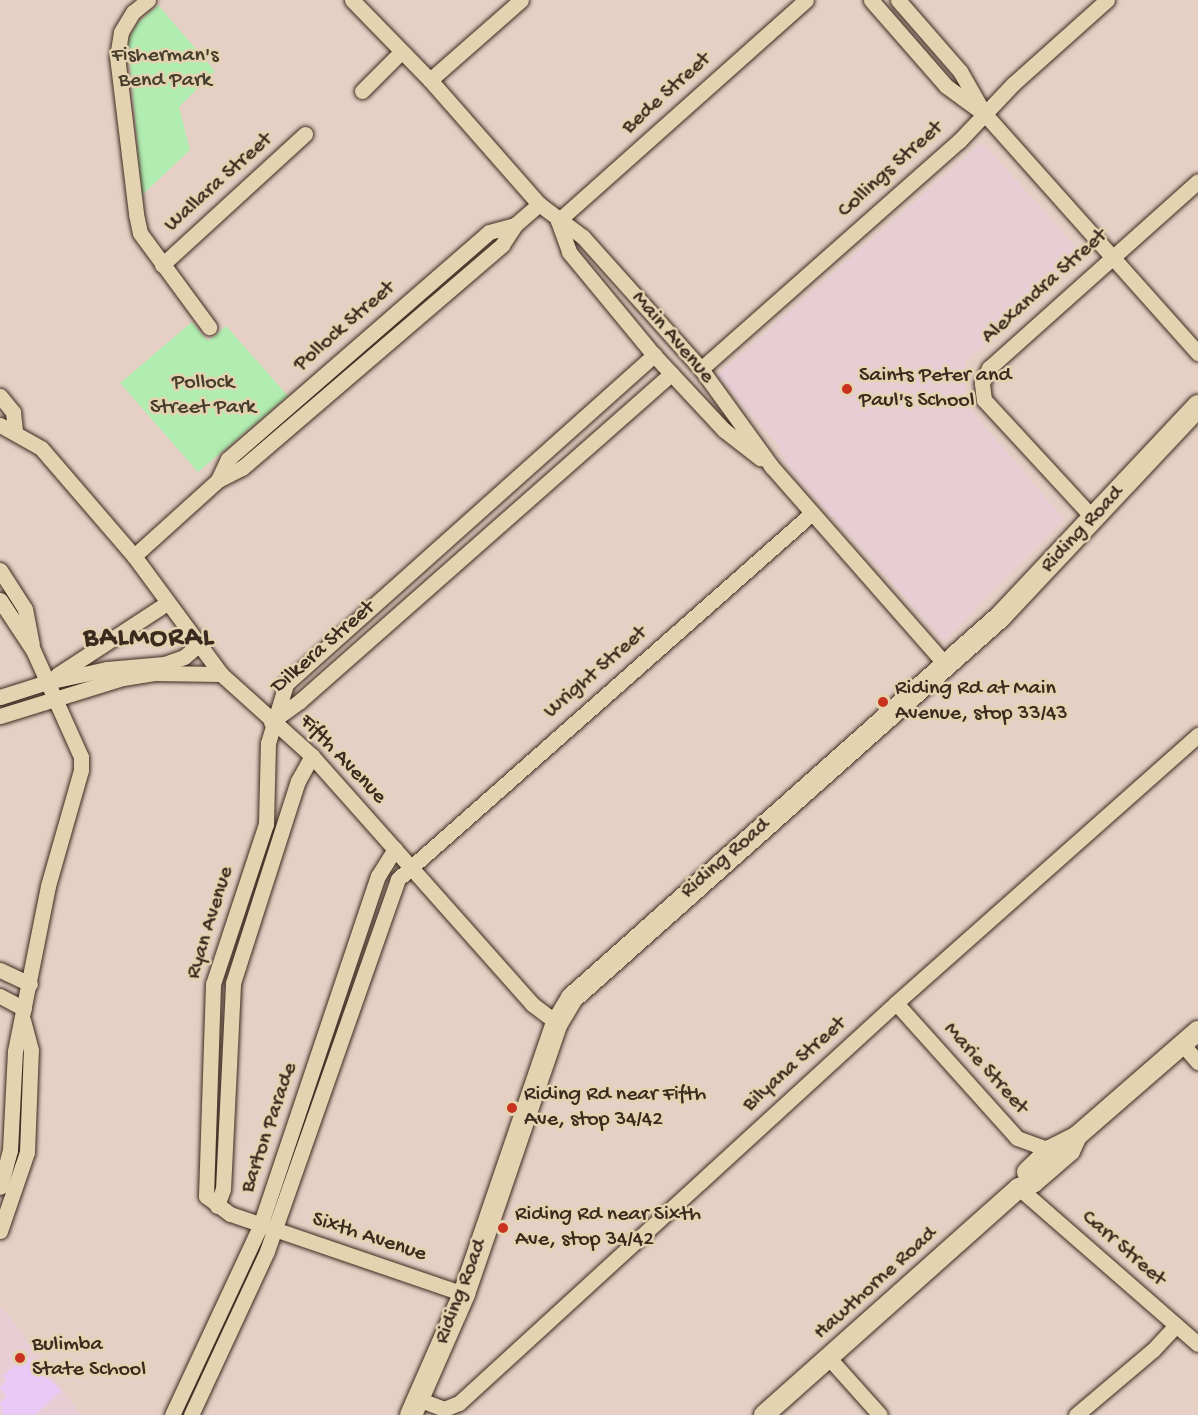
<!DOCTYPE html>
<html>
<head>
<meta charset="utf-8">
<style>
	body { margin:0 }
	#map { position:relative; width:1198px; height:1415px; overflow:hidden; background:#e6d0c5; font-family:"Gochi Hand",sans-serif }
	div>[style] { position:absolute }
	.built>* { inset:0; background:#e8ced4 }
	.green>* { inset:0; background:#b1ecb1 }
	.building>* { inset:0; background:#ebc9f6 }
	.roads { filter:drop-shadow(0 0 2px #3b2a1e) drop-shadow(0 0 2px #3b2a1e) }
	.minor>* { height:15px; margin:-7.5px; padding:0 7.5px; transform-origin:7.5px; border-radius:7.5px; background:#e4d3b0 }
	.tertiary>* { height:20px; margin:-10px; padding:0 10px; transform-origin:10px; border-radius:10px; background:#e4d3b0 }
	.secondary>* { height:22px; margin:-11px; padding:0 11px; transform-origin:11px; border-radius:11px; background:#e4d3b0 }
	.dots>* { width:16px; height:16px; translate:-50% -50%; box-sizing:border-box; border:3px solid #e4d3b0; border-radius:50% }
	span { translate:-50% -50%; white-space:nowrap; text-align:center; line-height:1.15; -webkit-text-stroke:5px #e4d3b0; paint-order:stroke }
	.park-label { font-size:22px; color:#473d2d }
	.street-label { font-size:22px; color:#3b2a1e }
	.poi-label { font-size:22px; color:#3b2a1e }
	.left { translate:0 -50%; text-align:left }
	.district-label { font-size:28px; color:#3b2a1e; font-weight:700; letter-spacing:1.5px }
</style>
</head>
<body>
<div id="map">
	<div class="built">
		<i style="clip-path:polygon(982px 142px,1084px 256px,965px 362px,965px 403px,1064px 519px,944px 641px,788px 467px,778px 445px,717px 375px)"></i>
		<i style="clip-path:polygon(0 1305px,23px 1335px,81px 1415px,0 1415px)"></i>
	</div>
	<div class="green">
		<i style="clip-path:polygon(158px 5px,215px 71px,179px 107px,190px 150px,142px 195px,128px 41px,137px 24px)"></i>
		<i style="clip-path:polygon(192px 322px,208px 341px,226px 326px,288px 396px,198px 472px,120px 383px)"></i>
	</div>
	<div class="building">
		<i style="clip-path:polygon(26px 1355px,61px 1391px,35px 1415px,3px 1415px,0 1403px,7px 1396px,0 1389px,7px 1379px,3px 1376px)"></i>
	</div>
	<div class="roads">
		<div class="minor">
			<i style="left:148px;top:0;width:19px;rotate:141deg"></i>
			<i style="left:133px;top:12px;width:23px;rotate:121deg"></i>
			<i style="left:121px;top:32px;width:24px;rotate:99deg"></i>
			<i style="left:117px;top:56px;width:159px;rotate:83.1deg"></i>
			<i style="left:136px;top:214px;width:19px;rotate:78deg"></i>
			<i style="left:140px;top:233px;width:117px;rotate:53.7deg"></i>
			<i style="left:352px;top:0;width:112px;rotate:45.7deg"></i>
			<i style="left:430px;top:80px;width:165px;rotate:48.7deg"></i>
			<i style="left:539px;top:204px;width:55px;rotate:36.9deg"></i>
			<i style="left:583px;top:237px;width:177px;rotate:48.2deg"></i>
			<i style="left:701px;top:369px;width:121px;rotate:54.1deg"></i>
			<i style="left:772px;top:467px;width:264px;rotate:48.7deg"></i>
			<i style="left:871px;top:0;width:114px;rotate:48.9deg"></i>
			<i style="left:946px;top:86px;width:41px;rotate:36deg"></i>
			<i style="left:898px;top:0;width:94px;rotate:48.9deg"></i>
			<i style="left:960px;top:71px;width:48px;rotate:60.3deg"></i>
			<i style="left:984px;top:113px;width:322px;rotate:48.3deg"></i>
			<i style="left:430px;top:80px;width:121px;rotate:-41.3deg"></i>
			<i style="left:362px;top:91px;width:54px;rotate:-45deg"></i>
			<i style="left:558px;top:221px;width:332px;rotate:-41.7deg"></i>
			<i style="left:558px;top:221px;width:33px;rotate:70deg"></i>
			<i style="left:569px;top:252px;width:134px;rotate:50.5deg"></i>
			<i style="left:654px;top:355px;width:103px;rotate:47deg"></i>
			<i style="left:724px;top:430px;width:46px;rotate:37.9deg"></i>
			<i style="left:162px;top:265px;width:194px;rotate:-42.5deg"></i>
			<i style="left:701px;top:369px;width:344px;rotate:-41.5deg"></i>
			<i style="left:959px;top:141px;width:79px;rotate:-46.5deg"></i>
			<i style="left:1013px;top:84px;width:126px;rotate:-41.8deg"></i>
			<i style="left:0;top:396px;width:21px;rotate:51deg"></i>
			<i style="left:13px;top:412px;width:19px;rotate:84deg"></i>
			<i style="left:0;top:425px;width:47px;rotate:29.3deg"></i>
			<i style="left:41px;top:448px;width:143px;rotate:49.3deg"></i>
			<i style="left:134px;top:556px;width:147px;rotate:53.6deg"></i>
			<i style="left:221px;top:674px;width:122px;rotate:42deg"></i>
			<i style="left:312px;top:756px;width:332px;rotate:48.4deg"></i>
			<i style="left:532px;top:1004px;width:31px;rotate:37deg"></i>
			<i style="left:218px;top:480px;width:23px;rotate:-65deg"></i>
			<i style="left:228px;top:459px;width:346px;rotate:-41deg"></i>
			<i style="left:489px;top:232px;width:27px;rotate:-15deg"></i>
			<i style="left:1094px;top:519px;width:162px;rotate:-132.7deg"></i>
			<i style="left:984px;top:400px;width:17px;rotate:-97deg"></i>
			<i style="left:982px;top:383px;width:17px;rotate:-65deg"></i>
			<i style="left:989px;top:368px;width:280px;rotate:-41.8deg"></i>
			<i style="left:134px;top:556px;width:113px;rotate:-42.1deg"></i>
			<i style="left:218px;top:480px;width:27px;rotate:-27deg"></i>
			<i style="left:242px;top:468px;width:343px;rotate:-40.6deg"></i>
			<i style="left:502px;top:245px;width:24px;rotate:-57deg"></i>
			<i style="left:515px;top:225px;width:32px;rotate:-41deg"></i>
			<i style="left:0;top:570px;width:46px;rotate:57.3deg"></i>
			<i style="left:25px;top:609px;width:36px;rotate:79deg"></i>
			<i style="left:0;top:600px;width:60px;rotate:56.6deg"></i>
			<i style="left:33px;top:650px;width:117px;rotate:65.8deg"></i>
			<i style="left:81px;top:757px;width:13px;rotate:90deg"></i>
			<i style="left:81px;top:770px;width:121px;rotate:105.9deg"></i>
			<i style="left:48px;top:886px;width:168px;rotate:101.3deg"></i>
			<i style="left:15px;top:1051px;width:99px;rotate:92.9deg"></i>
			<i style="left:10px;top:1150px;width:38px;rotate:105deg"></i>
			<i style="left:57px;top:675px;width:131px;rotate:-33.2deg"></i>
			<i style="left:0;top:697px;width:49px;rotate:-17.7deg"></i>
			<i style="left:47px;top:682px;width:61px;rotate:-12.2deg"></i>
			<i style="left:107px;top:669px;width:57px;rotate:-5deg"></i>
			<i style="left:164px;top:664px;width:21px;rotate:-19deg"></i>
			<i style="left:184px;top:657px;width:17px;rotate:-40deg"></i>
			<i style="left:0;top:716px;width:129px;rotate:-17.2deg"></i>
			<i style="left:123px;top:678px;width:33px;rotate:-9deg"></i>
			<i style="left:156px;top:673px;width:65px;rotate:0.9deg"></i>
			<i style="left:271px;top:722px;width:36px;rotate:-36deg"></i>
			<i style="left:300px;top:701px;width:495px;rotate:-41.4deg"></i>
			<i style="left:0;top:970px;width:33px;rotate:25deg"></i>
			<i style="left:0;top:996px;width:27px;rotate:28deg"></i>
			<i style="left:896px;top:1003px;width:181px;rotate:48.1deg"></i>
			<i style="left:1017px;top:1138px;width:35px;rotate:20deg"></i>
			<i style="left:1183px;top:1045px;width:23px;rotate:49deg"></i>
			<i style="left:1019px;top:1188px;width:237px;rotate:41.1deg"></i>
			<i style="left:217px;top:1206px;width:18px;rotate:-71deg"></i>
			<i style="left:223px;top:1189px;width:206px;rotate:-87.2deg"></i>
			<i style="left:233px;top:983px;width:212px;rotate:-72.2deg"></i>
			<i style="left:298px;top:781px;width:29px;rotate:-61deg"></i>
			<i style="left:0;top:1231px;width:83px;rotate:-71.1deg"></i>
			<i style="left:27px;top:1152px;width:102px;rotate:-87.8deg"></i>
			<i style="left:31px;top:1050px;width:31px;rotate:-105deg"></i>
			<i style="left:464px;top:1294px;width:247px;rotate:-161.1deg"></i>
			<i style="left:230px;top:1214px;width:30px;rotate:-143deg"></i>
			<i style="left:206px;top:1196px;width:212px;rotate:-88.1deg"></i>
			<i style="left:213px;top:984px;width:169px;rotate:-71.7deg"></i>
			<i style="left:266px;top:824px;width:81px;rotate:-88.6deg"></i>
			<i style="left:268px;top:743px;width:62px;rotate:-73deg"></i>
			<i style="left:286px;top:684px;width:494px;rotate:-41.8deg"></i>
			<i style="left:829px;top:1358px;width:76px;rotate:48.2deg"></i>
			<i style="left:418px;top:1399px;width:28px;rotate:21deg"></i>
			<i style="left:444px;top:1409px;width:16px;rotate:-22deg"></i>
			<i style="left:459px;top:1403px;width:592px;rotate:-42.47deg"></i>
			<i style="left:896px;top:1003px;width:404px;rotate:-41.6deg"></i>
			<i style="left:172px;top:1415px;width:208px;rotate:-65deg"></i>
			<i style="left:260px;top:1226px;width:369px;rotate:-71.4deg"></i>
			<i style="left:378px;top:876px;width:32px;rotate:-58deg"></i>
			<i style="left:191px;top:1415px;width:181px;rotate:-65.1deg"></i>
			<i style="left:267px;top:1251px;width:394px;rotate:-70.6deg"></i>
			<i style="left:398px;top:879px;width:551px;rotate:-41.47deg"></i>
			<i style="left:1076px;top:1415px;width:101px;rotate:-40.2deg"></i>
			<i style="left:1153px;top:1350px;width:34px;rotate:-47deg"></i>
		</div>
		<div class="tertiary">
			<i style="left:1027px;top:1172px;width:32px;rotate:-44deg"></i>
			<i style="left:1050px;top:1150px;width:30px;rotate:-27deg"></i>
			<i style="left:1077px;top:1136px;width:160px;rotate:-41deg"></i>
			<i style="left:764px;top:1415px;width:341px;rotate:-41.7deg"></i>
			<i style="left:1019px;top:1188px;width:15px;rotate:-20deg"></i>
			<i style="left:1033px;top:1183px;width:49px;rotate:-40.9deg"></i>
			<i style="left:1070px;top:1151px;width:17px;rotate:-65deg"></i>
		</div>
		<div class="secondary">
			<i style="left:411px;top:1415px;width:132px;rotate:-66.3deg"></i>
			<i style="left:464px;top:1294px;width:287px;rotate:-71.1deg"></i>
			<i style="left:557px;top:1023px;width:29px;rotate:-59deg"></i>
			<i style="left:572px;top:998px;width:574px;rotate:-41.68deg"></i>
			<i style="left:1001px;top:616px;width:288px;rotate:-46.8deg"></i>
		</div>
	</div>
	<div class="dots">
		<i style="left:847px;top:389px;background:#c8321e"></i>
		<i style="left:883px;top:702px;background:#c8321e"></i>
		<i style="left:512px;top:1108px;background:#c8321e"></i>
		<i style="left:503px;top:1228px;background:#c8321e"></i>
		<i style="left:20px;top:1358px;background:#c8321e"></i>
	</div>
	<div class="park-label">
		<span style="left:165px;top:69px">Fisherman's<br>Bend Park</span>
		<span style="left:203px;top:396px">Pollock<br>Street Park</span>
	</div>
	<div class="street-label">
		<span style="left:667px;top:94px;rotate:-42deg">Bede Street</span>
		<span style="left:891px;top:170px;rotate:-42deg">Collings Street</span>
		<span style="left:219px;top:183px;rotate:-42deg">Wallara Street</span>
		<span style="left:1045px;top:287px;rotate:-42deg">Alexandra Street</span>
		<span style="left:345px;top:327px;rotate:-41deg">Pollock Street</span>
		<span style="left:672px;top:338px;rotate:49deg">Main Avenue</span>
		<span style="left:1083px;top:530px;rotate:-47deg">Riding Road</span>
		<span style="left:324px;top:648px;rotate:-41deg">Dilkera Street</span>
		<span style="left:596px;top:673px;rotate:-41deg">Wright Street</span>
		<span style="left:342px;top:760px;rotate:46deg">Fifth Avenue</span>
		<span style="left:726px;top:859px;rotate:-41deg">Riding Road</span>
		<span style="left:211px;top:923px;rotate:-73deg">Ryan Avenue</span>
		<span style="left:795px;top:1065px;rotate:-42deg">Bilyana Street</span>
		<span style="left:985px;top:1069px;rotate:48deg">Marie Street</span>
		<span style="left:270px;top:1128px;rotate:-71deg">Barton Parade</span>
		<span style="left:369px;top:1238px;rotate:18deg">Sixth Avenue</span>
		<span style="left:1123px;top:1249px;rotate:41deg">Carr Street</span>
		<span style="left:876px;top:1284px;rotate:-42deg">Hawthorne Road</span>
		<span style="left:462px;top:1292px;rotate:-69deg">Riding Road</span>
	</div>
	<div class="poi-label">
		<span class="left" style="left:859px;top:389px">Saints Peter and<br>Paul's School</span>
		<span class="left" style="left:895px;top:702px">Riding Rd at Main<br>Avenue, stop 33/43</span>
		<span class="left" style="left:524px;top:1108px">Riding Rd near Fifth<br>Ave, stop 34/42</span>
		<span class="left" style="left:515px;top:1228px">Riding Rd near Sixth<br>Ave, stop 34/42</span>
		<span class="left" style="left:32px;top:1358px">Bulimba<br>State School</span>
	</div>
	<div class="district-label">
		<span style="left:149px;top:639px">BALMORAL</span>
	</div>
</div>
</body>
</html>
